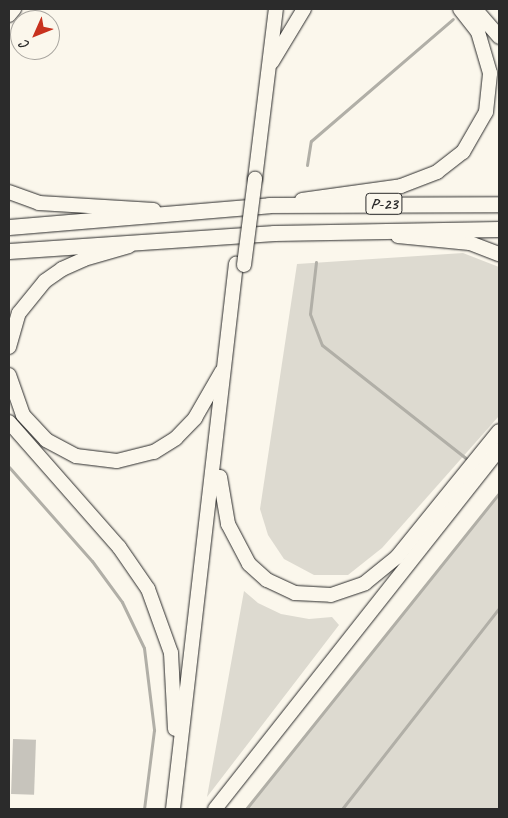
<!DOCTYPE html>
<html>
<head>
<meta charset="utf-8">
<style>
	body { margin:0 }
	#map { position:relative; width:508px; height:818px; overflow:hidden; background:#fbf7ec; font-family:Caveat,sans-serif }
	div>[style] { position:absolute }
	.green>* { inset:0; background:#dddad0 }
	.stream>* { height:3px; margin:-1.5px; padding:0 1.5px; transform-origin:1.5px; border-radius:1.5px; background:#b1afa7 }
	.building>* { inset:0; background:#c7c4bc; transform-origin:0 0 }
	.roads { filter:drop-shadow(0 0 1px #2b2b2b) drop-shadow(0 0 1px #2b2b2b) }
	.secondary>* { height:14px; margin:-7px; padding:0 7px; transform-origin:7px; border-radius:7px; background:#fbf7ec }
	.trunk>* { height:15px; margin:-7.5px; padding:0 7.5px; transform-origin:7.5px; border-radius:7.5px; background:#fbf7ec }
	.bridges { filter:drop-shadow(0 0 1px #2b2b2b) drop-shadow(0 0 1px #2b2b2b) }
	.secondary-bridge>* { height:14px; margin:-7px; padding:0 7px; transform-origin:7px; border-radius:7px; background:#fbf7ec }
	span { translate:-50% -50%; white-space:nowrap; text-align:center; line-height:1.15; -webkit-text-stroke:4.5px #fbf7ec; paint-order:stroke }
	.shield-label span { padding:1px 4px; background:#fbf7ec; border:1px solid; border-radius:4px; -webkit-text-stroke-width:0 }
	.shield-label { font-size:16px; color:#2b2b2b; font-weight:700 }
	.frame { position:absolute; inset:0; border:10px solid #2b2b2b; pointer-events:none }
	.north { position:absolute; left:10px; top:10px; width:50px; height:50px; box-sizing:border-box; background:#fbf7ec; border:1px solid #a8a59f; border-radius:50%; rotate:226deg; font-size:14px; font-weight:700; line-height:20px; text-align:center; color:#2b2b2b }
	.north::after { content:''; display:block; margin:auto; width:18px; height:22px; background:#c8321e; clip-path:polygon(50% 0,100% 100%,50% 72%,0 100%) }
</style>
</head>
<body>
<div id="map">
	<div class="green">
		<i style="clip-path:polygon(463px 253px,499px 267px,499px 416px,382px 548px,348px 575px,314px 575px,284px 559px,268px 535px,260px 509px,297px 264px)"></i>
		<i style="clip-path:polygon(499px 493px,499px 809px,246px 809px)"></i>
		<i style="clip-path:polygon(244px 591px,258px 603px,281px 614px,309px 619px,332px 617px,339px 625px,207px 797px)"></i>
	</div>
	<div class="stream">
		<i style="left:307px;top:165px;width:24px;rotate:-81deg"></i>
		<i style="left:311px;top:141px;width:187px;rotate:-40.7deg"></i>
		<i style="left:316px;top:262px;width:52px;rotate:96.6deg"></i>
		<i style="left:310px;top:314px;width:33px;rotate:69deg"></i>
		<i style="left:322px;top:345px;width:184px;rotate:38.2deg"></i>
		<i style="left:9px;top:467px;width:125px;rotate:48.6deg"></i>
		<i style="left:92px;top:561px;width:51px;rotate:53.8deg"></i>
		<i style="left:122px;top:602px;width:51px;rotate:64.4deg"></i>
		<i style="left:144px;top:648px;width:83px;rotate:83deg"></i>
		<i style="left:154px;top:730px;width:80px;rotate:97.2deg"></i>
		<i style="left:246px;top:809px;width:405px;rotate:-51.3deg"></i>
		<i style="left:342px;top:809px;width:255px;rotate:-52deg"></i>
	</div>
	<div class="building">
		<i style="left:13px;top:739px;width:23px;height:55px;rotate:2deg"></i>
	</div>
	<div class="roads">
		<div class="secondary">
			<i style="left:475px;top:9px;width:37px;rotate:49deg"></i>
			<i style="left:9px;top:15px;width:8px;rotate:-50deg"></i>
			<i style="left:272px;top:62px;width:62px;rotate:-58.9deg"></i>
			<i style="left:255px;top:179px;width:171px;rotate:-83deg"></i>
			<i style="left:9px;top:192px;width:32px;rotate:20deg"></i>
			<i style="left:39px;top:203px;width:115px;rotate:3.5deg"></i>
			<i style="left:302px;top:200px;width:100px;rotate:-8deg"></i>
			<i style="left:401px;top:186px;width:39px;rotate:-21deg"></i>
			<i style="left:437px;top:172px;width:33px;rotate:-38deg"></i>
			<i style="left:463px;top:152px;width:46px;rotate:-60.1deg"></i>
			<i style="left:486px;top:112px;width:39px;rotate:-84deg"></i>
			<i style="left:490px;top:73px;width:43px;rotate:-106.3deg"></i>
			<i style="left:478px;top:32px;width:29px;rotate:-128deg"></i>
			<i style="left:398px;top:236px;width:72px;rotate:5.6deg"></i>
			<i style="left:470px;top:243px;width:31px;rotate:21deg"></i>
			<i style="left:9px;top:347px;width:35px;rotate:-74deg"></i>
			<i style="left:19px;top:313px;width:41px;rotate:-50.9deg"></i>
			<i style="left:45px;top:281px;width:21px;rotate:-35deg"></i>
			<i style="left:62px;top:269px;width:24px;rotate:-24deg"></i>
			<i style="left:84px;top:259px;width:47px;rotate:-16.1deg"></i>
			<i style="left:9px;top:375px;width:42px;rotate:70.7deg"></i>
			<i style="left:23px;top:415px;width:34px;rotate:47deg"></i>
			<i style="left:46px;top:440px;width:34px;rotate:28deg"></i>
			<i style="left:76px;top:456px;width:41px;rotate:7deg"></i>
			<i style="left:117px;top:461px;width:38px;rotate:-14deg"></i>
			<i style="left:154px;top:452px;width:26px;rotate:-32deg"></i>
			<i style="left:176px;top:438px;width:28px;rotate:-46deg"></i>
			<i style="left:195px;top:418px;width:54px;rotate:-60.1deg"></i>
			<i style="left:9px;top:422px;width:167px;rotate:48.7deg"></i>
			<i style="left:119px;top:547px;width:51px;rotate:55.4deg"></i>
			<i style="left:148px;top:589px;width:68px;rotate:70.2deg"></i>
			<i style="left:171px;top:653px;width:76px;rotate:87deg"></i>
			<i style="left:220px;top:477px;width:48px;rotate:80.3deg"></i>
			<i style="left:228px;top:524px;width:45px;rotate:62.3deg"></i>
			<i style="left:249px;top:564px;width:24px;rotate:42deg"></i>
			<i style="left:267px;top:580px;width:31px;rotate:25deg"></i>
			<i style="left:295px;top:593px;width:36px;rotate:3deg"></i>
			<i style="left:331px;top:595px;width:36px;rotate:-19deg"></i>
			<i style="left:365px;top:583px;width:41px;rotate:-39.1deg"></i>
			<i style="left:397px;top:557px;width:162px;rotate:-51deg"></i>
			<i style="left:173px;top:809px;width:549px;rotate:-83.41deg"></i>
			<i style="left:215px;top:809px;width:458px;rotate:-51.7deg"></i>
		</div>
		<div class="trunk">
			<i style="left:9px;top:227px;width:261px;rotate:-4.8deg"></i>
			<i style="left:269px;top:205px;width:230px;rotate:-0.2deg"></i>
			<i style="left:9px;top:251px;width:266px;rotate:-3.9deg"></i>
			<i style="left:274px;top:233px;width:225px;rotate:-1deg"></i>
		</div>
	</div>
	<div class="bridges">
		<div class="secondary-bridge">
			<i style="left:244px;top:265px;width:87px;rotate:-82.7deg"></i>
		</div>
	</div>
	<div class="shield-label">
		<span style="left:384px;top:204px">Р-23</span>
	</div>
	<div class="frame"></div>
	<div class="north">С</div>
</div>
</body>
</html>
